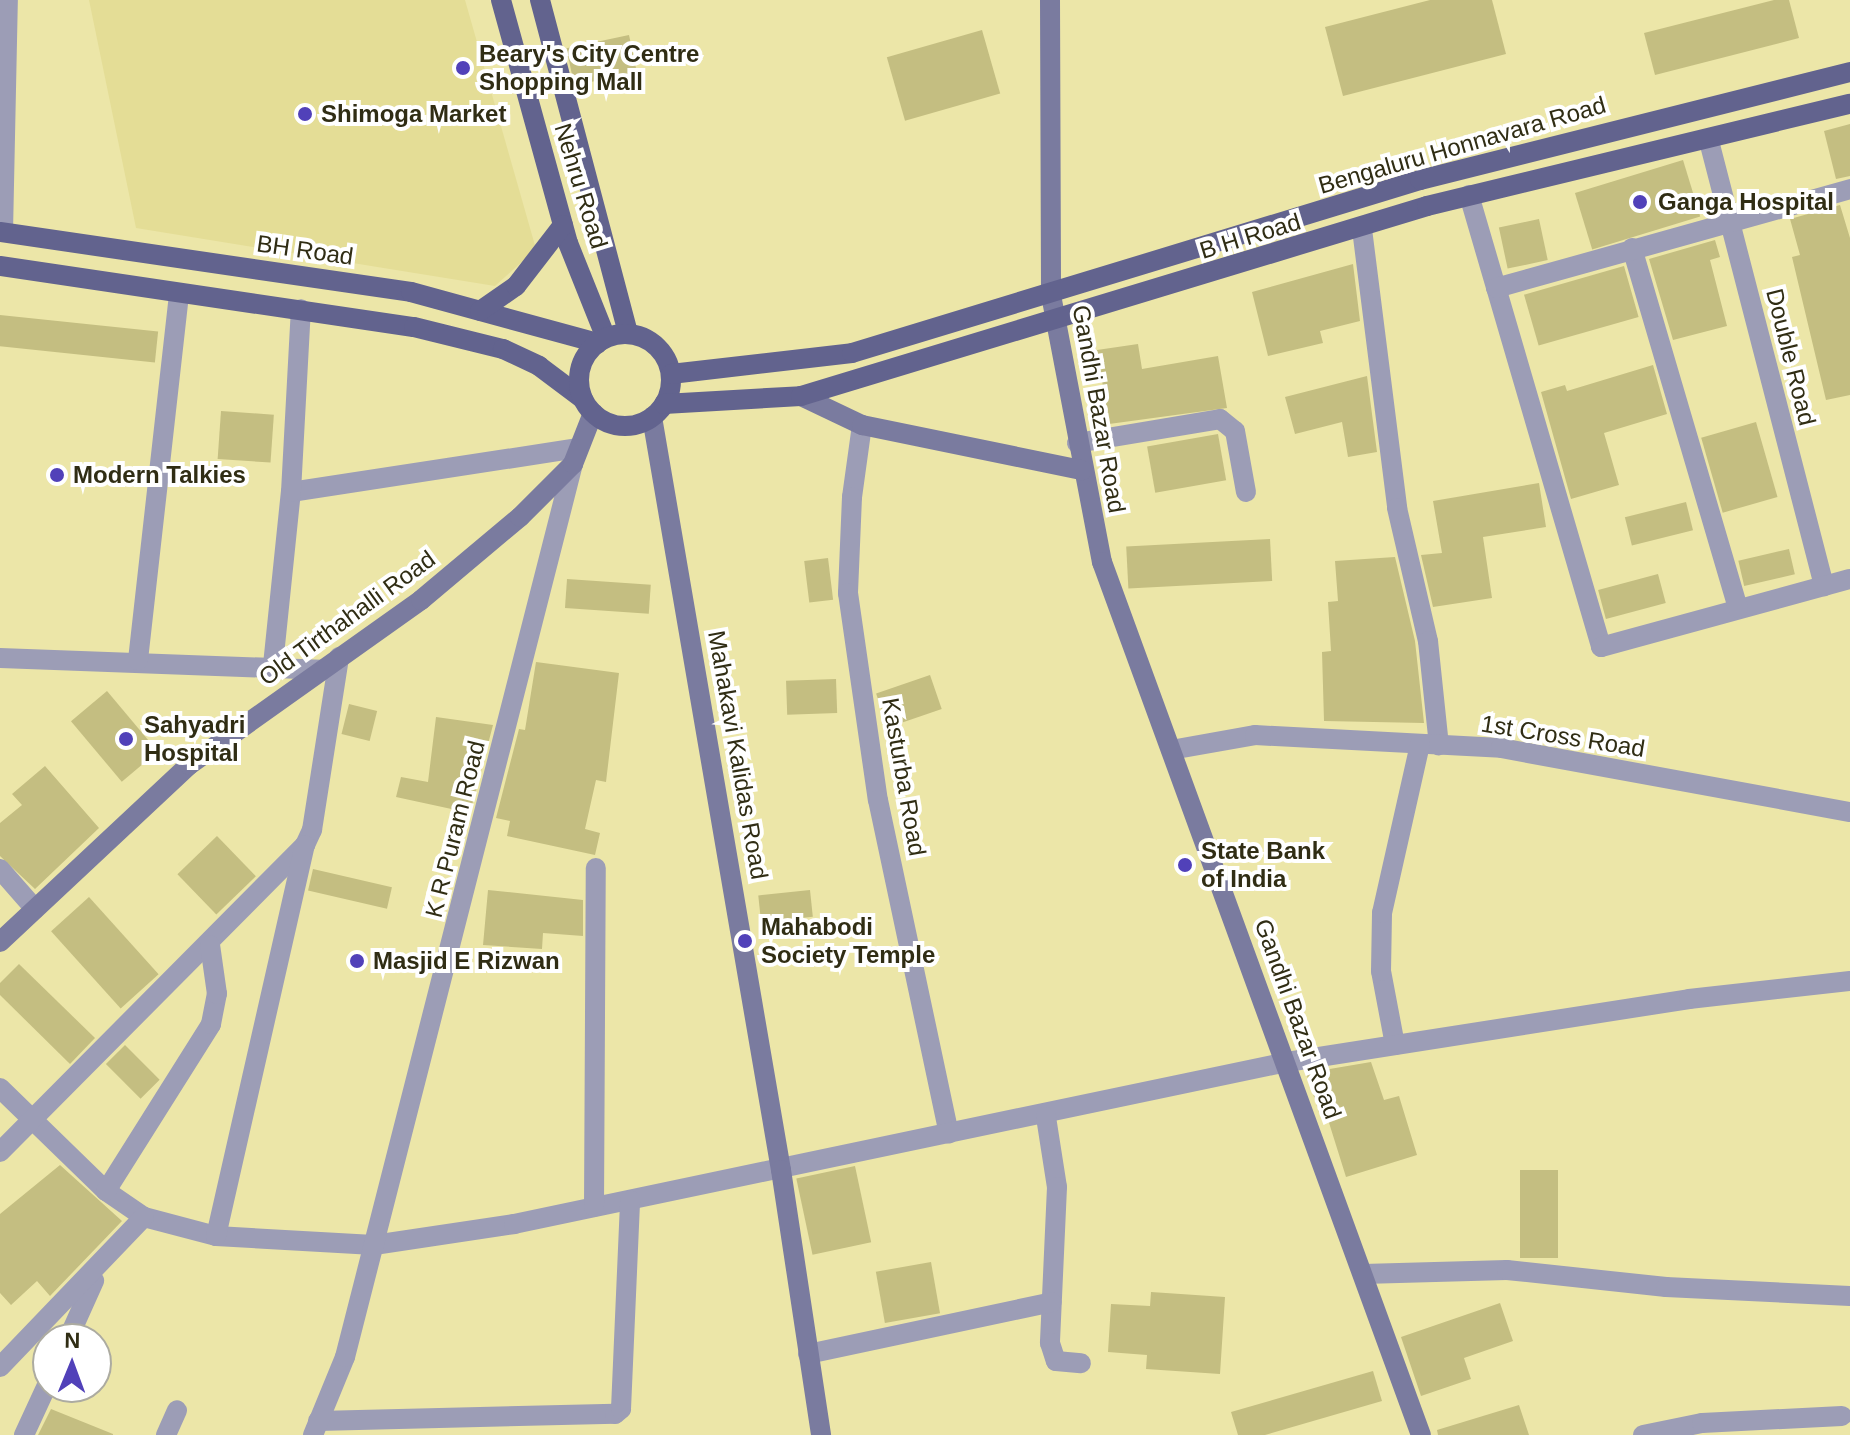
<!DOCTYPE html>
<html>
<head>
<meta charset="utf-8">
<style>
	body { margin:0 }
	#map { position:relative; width:1850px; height:1435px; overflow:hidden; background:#ece6a8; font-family:Helvetica,sans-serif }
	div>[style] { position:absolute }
	.built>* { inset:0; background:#e4dd96 }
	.building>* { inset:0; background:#c4be81; transform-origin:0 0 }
	.street>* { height:20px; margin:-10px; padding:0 10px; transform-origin:10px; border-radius:10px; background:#9c9db6 }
	.secondary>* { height:20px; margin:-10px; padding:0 10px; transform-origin:10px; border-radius:10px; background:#7a7b9f }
	.primary>* { height:20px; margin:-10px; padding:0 10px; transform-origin:10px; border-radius:10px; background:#62638e }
	.primary>.ring { margin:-10px; padding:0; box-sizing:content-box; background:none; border:20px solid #62638e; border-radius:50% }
	.dots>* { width:22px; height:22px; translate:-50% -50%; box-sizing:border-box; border:4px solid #fff; border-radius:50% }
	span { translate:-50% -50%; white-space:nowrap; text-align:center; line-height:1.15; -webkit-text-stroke:8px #fff; paint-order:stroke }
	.poi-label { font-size:24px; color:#302d14; font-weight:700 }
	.left { translate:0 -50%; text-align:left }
	.street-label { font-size:24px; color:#302d14 }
	.north { position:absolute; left:32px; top:1323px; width:80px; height:80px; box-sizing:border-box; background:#fff; border:2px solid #acaba1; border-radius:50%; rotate:1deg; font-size:22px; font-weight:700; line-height:32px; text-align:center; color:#302d14 }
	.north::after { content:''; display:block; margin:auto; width:28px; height:36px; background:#5141b9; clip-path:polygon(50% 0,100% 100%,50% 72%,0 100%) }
</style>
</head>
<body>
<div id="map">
	<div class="built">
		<i style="clip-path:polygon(89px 0,465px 0,536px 249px,495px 286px,136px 228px)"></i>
	</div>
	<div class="building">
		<i style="clip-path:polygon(1430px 0,1492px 0,1506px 54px,1343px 96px,1325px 27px)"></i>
		<i style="clip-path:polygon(1774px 0,1789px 0,1799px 38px,1655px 75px,1644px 33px)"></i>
		<i style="left:982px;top:30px;width:66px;height:99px;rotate:74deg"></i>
		<i style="left:629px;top:35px;width:38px;height:64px;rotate:78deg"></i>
		<i style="clip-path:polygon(1850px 124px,1850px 176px,1836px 179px,1824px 131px)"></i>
		<i style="left:1683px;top:160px;width:59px;height:113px;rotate:73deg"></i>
		<i style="clip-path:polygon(1840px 205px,1850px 238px,1850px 395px,1826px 400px,1792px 257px,1800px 255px,1790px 219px)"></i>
		<i style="left:1539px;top:219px;width:42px;height:41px;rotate:78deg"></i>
		<i style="clip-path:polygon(1715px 240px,1720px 257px,1710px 260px,1727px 326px,1673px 340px,1649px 259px)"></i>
		<i style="clip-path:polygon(1353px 264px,1360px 321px,1320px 331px,1323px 343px,1268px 356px,1252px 292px)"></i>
		<i style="left:1624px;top:266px;width:53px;height:104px;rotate:74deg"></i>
		<i style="left:0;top:315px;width:159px;height:31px;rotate:6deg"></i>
		<i style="clip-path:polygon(1138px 344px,1142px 369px,1218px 356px,1227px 408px,1109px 424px,1097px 350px)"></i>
		<i style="clip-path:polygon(1653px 365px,1667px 414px,1604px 433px,1619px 485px,1571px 499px,1541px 392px,1565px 385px,1567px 391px)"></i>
		<i style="clip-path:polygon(1367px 376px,1377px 452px,1348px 457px,1342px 422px,1295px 434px,1285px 397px)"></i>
		<i style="left:221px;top:411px;width:53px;height:48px;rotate:4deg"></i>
		<i style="left:1756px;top:422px;width:78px;height:57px;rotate:74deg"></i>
		<i style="left:1218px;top:434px;width:47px;height:72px;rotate:80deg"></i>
		<i style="clip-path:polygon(1539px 483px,1546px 527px,1483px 537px,1492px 598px,1433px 607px,1421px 555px,1442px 553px,1433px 501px)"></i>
		<i style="left:1686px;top:502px;width:29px;height:63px;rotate:76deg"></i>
		<i style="left:1270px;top:539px;width:42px;height:144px;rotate:87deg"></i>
		<i style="left:1789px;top:549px;width:26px;height:52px;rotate:77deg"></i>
		<i style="clip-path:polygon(1395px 557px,1415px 641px,1424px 723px,1324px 721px,1322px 652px,1331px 651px,1328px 602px,1338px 601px,1335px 561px)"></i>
		<i style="left:828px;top:558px;width:42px;height:24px;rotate:83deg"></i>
		<i style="left:1658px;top:574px;width:30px;height:62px;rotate:75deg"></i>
		<i style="left:567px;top:579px;width:84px;height:29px;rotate:4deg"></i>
		<i style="clip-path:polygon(536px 662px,619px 673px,606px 782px,596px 780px,585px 829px,600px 833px,595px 855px,507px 836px,510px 821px,496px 818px,519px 729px,525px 730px)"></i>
		<i style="left:930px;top:675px;width:36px;height:57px;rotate:71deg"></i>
		<i style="left:836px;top:679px;width:34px;height:50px;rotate:88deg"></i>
		<i style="left:107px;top:691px;width:79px;height:47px;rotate:50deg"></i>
		<i style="left:349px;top:704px;width:29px;height:31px;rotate:14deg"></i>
		<i style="clip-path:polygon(436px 717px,493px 725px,470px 813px,396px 797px,401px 777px,428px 782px)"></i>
		<i style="clip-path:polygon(45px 766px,99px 828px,35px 889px,0 856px,0 823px,22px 805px,12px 794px)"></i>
		<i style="left:217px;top:836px;width:56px;height:55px;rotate:46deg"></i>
		<i style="left:313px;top:869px;width:81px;height:22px;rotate:13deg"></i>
		<i style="clip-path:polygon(488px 890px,583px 900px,583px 936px,543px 933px,542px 949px,483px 945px)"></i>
		<i style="left:810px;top:890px;width:27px;height:52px;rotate:84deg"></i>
		<i style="left:89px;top:897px;width:104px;height:51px;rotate:48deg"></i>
		<i style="clip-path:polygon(19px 964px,95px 1038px,70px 1064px,0 995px,0 983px)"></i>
		<i style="left:125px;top:1045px;width:49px;height:27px;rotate:45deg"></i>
		<i style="clip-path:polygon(1371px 1062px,1384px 1100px,1399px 1096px,1417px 1155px,1346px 1177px,1325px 1110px,1319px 1112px,1306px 1073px)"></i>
		<i style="clip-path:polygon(60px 1165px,122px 1221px,50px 1296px,37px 1281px,11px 1305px,0 1293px,0 1214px)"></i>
		<i style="left:855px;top:1166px;width:78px;height:60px;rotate:78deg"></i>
		<i style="left:1520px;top:1170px;width:38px;height:88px"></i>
		<i style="left:931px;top:1262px;width:52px;height:56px;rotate:80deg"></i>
		<i style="clip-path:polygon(1151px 1292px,1225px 1297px,1220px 1374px,1146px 1369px,1147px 1355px,1108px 1352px,1111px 1304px,1150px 1306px)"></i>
		<i style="clip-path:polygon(1500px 1303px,1513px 1341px,1464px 1358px,1471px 1379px,1421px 1396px,1401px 1337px)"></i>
		<i style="clip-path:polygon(1373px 1371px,1382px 1401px,1265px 1435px,1238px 1435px,1231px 1412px)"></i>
		<i style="clip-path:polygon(1519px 1405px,1529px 1435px,1438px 1435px,1437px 1430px)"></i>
		<i style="clip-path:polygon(51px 1409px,113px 1434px,113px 1435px,38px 1435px)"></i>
	</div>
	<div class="street">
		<i style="left:1709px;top:141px;width:460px;rotate:75.5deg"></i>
		<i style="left:1469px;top:195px;width:471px;rotate:73.7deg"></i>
		<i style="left:1601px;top:647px;width:258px;rotate:-15.3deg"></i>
		<i style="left:1362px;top:229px;width:281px;rotate:82.8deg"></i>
		<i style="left:1397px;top:508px;width:137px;rotate:76.9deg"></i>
		<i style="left:1428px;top:641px;width:105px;rotate:84deg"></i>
		<i style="left:3px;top:232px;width:232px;rotate:-88.8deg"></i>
		<i style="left:1632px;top:248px;width:375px;rotate:73.6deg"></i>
		<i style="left:1496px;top:288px;width:368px;rotate:-15.6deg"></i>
		<i style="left:862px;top:425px;width:73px;rotate:97.9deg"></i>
		<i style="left:852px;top:497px;width:96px;rotate:92.4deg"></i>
		<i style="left:848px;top:593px;width:209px;rotate:81.8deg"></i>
		<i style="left:878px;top:800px;width:341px;rotate:78deg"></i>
		<i style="left:1077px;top:443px;width:145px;rotate:-9.5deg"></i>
		<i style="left:1220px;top:419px;width:19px;rotate:39deg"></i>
		<i style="left:1235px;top:431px;width:62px;rotate:79.8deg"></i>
		<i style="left:291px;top:492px;width:291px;rotate:-8.7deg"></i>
		<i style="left:0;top:658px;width:321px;rotate:2.1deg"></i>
		<i style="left:138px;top:660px;width:369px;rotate:-83.6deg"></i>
		<i style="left:273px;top:665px;width:174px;rotate:-84.1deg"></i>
		<i style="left:291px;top:492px;width:183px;rotate:-86.9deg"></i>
		<i style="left:1171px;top:750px;width:85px;rotate:-10.1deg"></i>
		<i style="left:1255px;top:735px;width:246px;rotate:3deg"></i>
		<i style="left:1501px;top:748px;width:355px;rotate:10.4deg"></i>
		<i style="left:0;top:869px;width:53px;rotate:48.8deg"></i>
		<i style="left:1395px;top:1045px;width:75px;rotate:-100.7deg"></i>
		<i style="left:1381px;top:971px;width:58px;rotate:-89deg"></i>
		<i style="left:1382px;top:913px;width:173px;rotate:-77.3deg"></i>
		<i style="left:0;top:1088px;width:148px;rotate:44.2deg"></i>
		<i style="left:106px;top:1191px;width:46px;rotate:34.4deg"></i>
		<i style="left:144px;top:1217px;width:74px;rotate:14.8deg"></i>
		<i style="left:216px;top:1236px;width:158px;rotate:3.3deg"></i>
		<i style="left:374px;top:1245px;width:142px;rotate:-8.5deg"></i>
		<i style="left:514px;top:1224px;width:790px;rotate:-11.84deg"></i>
		<i style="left:1287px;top:1062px;width:407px;rotate:-8.9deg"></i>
		<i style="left:1689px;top:999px;width:162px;rotate:-6.4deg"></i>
		<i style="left:1046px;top:1117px;width:71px;rotate:81.1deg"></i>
		<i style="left:1057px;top:1187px;width:156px;rotate:92.6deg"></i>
		<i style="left:1050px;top:1343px;width:19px;rotate:72deg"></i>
		<i style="left:1056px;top:1361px;width:25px;rotate:5deg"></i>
		<i style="left:0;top:1152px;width:433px;rotate:-45.2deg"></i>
		<i style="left:305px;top:845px;width:17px;rotate:-65deg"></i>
		<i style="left:312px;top:830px;width:175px;rotate:-81.1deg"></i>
		<i style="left:106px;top:1191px;width:197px;rotate:-57.8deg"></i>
		<i style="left:211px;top:1024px;width:31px;rotate:-79deg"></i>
		<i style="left:217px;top:994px;width:49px;rotate:-98.1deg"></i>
		<i style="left:594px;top:1207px;width:339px;rotate:-89.7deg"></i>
		<i style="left:216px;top:1236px;width:401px;rotate:-77.2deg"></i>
		<i style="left:1363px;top:1274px;width:144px;rotate:-1.6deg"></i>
		<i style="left:1507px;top:1270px;width:160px;rotate:6.1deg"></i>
		<i style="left:1666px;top:1287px;width:184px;rotate:2.8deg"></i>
		<i style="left:68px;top:1339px;width:64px;rotate:-65.9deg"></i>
		<i style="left:808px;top:1354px;width:249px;rotate:-12deg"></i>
		<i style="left:0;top:1367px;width:208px;rotate:-46.2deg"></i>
		<i style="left:318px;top:1421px;width:297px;rotate:-1.4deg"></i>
		<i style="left:615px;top:1414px;width:8px;rotate:-40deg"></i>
		<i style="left:621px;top:1409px;width:209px;rotate:-87.5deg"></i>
		<i style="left:24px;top:1435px;width:57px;rotate:-65.2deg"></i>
		<i style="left:166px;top:1435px;width:27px;rotate:-66deg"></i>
		<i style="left:313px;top:1435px;width:84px;rotate:-67.7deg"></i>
		<i style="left:345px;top:1357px;width:922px;rotate:-75.68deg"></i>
		<i style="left:1643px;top:1435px;width:60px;rotate:-11.5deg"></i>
		<i style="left:1702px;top:1423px;width:140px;rotate:-2.9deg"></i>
	</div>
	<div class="secondary">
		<i style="left:1050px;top:0;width:295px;rotate:89.8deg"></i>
		<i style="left:1051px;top:295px;width:272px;rotate:79.2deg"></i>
		<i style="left:1102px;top:562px;width:929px;rotate:69.93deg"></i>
		<i style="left:801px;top:396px;width:68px;rotate:25.4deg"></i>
		<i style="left:862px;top:425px;width:225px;rotate:11.6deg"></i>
		<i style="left:652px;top:417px;width:764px;rotate:80.28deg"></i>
		<i style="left:781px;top:1170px;width:268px;rotate:81.4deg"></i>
		<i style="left:0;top:942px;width:259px;rotate:-43.1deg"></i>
		<i style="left:189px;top:765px;width:285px;rotate:-35.4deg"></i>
		<i style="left:421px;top:600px;width:129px;rotate:-40deg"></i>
		<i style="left:520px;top:517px;width:75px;rotate:-45deg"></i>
		<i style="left:573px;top:464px;width:55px;rotate:-68.6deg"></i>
	</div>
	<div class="primary">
		<i style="left:501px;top:0;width:252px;rotate:74.6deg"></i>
		<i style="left:568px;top:243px;width:102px;rotate:68.2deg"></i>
		<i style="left:540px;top:0;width:345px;rotate:75.2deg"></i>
		<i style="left:0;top:232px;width:415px;rotate:8.3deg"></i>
		<i style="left:411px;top:292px;width:194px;rotate:15.3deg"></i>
		<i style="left:0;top:266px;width:418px;rotate:8.4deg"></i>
		<i style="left:414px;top:327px;width:92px;rotate:13.9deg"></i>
		<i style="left:503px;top:349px;width:40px;rotate:25deg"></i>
		<i style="left:539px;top:366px;width:55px;rotate:36.9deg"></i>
		<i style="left:480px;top:311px;width:44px;rotate:-34.8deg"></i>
		<i style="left:516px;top:286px;width:77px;rotate:-52.4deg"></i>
		<i class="ring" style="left:579px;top:334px;width:72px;height:72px"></i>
		<i style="left:671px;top:374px;width:182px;rotate:-6.6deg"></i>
		<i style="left:852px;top:353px;width:594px;rotate:-16.94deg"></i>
		<i style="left:1420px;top:180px;width:443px;rotate:-14.1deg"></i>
		<i style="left:664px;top:404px;width:137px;rotate:-3.3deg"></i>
		<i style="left:801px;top:396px;width:654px;rotate:-16.88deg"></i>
		<i style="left:1427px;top:206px;width:435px;rotate:-13.6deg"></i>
	</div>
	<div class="dots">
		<i style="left:463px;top:68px;background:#5141b9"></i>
		<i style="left:305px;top:114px;background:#5141b9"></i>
		<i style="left:1640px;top:202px;background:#5141b9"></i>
		<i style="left:57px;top:475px;background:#5141b9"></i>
		<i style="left:126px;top:739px;background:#5141b9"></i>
		<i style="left:1185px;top:865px;background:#5141b9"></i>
		<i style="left:745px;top:941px;background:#5141b9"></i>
		<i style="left:357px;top:961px;background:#5141b9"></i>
	</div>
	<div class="poi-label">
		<span class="left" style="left:479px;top:68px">Beary's City Centre<br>Shopping Mall</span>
		<span class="left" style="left:321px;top:114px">Shimoga Market</span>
		<span class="left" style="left:1658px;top:202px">Ganga Hospital</span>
		<span class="left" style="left:73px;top:475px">Modern Talkies</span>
		<span class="left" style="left:144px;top:739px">Sahyadri<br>Hospital</span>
		<span class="left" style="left:1201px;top:865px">State Bank<br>of India</span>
		<span class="left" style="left:761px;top:941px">Mahabodi<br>Society Temple</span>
		<span class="left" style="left:373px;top:961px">Masjid E Rizwan</span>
	</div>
	<div class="street-label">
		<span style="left:1462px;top:145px;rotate:-16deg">Bengaluru Honnavara Road</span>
		<span style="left:581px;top:186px;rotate:73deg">Nehru Road</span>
		<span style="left:1250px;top:236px;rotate:-17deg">B H Road</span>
		<span style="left:305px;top:250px;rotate:8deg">BH Road</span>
		<span style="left:1791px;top:357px;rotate:76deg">Double Road</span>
		<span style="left:1099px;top:409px;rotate:80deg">Gandhi Bazar Road</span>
		<span style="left:347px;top:618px;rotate:-36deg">Old Tirthahalli Road</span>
		<span style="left:1563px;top:736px;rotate:9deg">1st Cross Road</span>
		<span style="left:738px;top:755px;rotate:80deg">Mahakavi Kalidas Road</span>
		<span style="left:904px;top:777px;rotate:80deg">Kasturba Road</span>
		<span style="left:455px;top:829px;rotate:-76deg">K R Puram Road</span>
		<span style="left:1298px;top:1019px;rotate:70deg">Gandhi Bazar Road</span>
	</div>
	<div class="north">N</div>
</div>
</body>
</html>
